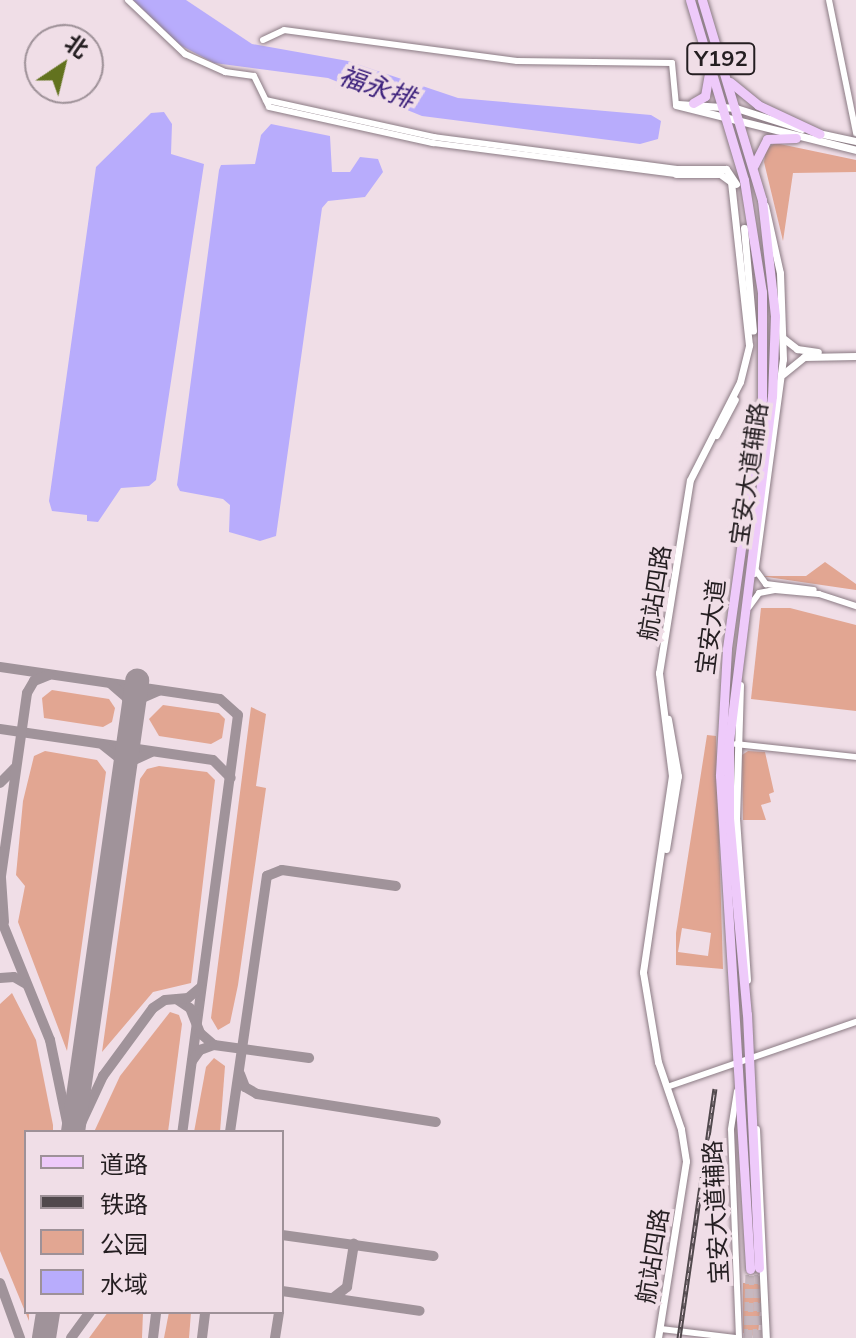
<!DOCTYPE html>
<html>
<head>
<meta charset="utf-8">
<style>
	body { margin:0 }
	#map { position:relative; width:856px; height:1338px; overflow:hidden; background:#f0dee7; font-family:Mulish,"Noto Sans SC",sans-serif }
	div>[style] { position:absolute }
	.green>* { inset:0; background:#e2a692 }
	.water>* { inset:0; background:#b8acfc }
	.taxiway>* { height:10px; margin:-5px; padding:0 5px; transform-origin:5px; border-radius:5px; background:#a0939a }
	.runway>* { height:24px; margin:-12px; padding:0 12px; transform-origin:12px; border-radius:12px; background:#a0939a }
	.primary-tunnel>* { height:9px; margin-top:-4.5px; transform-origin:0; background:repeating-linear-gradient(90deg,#c7b8bf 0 9px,transparent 0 13.5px) }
	.roads { filter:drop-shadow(0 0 2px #8b7b84) drop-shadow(0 0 2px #8b7b84) }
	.tertiary>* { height:6px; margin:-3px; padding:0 3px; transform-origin:3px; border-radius:3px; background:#fff }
	.secondary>* { height:7px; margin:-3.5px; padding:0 3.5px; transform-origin:3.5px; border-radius:3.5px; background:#fff }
	.primary>* { height:9px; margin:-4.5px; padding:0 4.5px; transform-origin:4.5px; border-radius:4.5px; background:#eecafa }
	.rail>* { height:5px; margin-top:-2.5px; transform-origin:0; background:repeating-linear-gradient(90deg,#f0dee7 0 6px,#50484c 0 12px); box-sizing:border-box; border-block:2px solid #50484c }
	span { translate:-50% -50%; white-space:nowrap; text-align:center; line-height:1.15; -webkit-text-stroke:8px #f0dee7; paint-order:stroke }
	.shield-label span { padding:2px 6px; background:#f0dee7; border:2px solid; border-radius:6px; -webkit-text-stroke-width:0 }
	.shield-label { font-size:22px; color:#241e21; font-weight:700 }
	.street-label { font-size:24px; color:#241e21 }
	.water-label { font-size:26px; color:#3c217c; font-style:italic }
	.legend { position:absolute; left:24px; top:1130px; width:260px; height:184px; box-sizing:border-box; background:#f0dee7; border:2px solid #9e9198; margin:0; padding:10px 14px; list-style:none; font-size:24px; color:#241e21 }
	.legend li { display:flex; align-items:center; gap:16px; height:40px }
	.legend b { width:40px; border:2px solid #9e9198 }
	.north { position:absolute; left:24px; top:24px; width:80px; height:80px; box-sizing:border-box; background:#f0dee7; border:2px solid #9e9198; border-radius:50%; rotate:35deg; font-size:22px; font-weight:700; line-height:32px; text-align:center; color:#241e21 }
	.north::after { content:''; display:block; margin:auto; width:28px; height:36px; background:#62721e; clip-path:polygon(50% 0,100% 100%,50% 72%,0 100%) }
</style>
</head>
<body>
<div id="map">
	<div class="green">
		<i style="clip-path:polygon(775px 143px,856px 160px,856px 172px,793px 173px,783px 241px,764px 162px,766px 149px)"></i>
		<i style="clip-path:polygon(825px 562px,856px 584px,856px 590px,761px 576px,806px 576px)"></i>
		<i style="clip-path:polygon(761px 608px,790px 608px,856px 625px,856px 711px,751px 699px)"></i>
		<i style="clip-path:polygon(52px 690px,109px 699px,115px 708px,112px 722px,103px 727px,44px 718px,42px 698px)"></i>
		<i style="clip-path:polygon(163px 705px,219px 713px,225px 719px,222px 738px,211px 744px,159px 736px,149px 719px)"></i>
		<i style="clip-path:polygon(251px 707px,266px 714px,256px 786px,266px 788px,238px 985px,230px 1023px,218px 1030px,211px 1018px)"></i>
		<i style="clip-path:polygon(evenodd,707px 735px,716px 736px,723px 969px,676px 965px,676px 933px,707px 735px,682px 928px,711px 933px,708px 956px,678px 952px,682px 928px)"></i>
		<i style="clip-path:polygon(45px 751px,97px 760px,106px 772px,67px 1051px,18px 922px,25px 886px,16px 875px,23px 801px,34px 756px)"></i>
		<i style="clip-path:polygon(748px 751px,765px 752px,774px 792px,769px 794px,771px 802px,761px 805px,766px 820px,743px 820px,742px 755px)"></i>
		<i style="clip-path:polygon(159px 766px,207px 772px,215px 780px,191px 983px,153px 992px,102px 1052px,140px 779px,147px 769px)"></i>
		<i style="clip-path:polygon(12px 993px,36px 1040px,53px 1125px,53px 1132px,26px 1132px,29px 1321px,0 1251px,0 1004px)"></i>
		<i style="clip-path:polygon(170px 1012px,179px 1015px,182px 1024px,168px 1132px,94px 1132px,120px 1076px)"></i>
		<i style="clip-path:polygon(214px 1058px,225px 1066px,220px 1132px,194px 1132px,206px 1067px)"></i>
		<i style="clip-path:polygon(743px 1283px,762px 1283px,758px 1337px,743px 1333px)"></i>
		<i style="clip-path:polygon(108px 1312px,143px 1312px,142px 1338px,89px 1338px)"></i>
		<i style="clip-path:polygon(169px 1312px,191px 1312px,189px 1338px,164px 1338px)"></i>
	</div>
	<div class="water">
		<i style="clip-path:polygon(133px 0,186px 0,252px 44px,348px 61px,458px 98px,651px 115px,661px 121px,658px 139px,640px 144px,422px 116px,328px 78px,214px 63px,180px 45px)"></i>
		<i style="clip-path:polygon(164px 112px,172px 124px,171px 154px,204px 164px,156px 480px,149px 486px,121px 488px,98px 522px,87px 521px,87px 515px,52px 511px,49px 501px,96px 167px,151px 113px)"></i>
		<i style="clip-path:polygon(271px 124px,330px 136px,332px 172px,350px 172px,360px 157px,378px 159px,383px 172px,365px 197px,328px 201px,322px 208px,276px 536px,260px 541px,229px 532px,230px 505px,223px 499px,180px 491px,177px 485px,219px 170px,221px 165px,255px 164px,261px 135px)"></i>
	</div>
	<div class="taxiway">
		<i style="left:0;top:667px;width:222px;rotate:8.3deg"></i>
		<i style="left:220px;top:699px;width:24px;rotate:42deg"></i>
		<i style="left:238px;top:715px;width:421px;rotate:97.6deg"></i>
		<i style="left:111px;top:684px;width:21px;rotate:41deg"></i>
		<i style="left:127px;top:698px;width:21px;rotate:79deg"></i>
		<i style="left:133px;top:713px;width:16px;rotate:-63deg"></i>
		<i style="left:140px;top:699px;width:20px;rotate:-24deg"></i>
		<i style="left:0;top:729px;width:215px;rotate:8.3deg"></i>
		<i style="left:213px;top:760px;width:25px;rotate:45deg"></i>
		<i style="left:103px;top:745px;width:21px;rotate:39deg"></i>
		<i style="left:119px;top:758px;width:21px;rotate:79deg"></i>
		<i style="left:123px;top:777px;width:18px;rotate:-61deg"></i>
		<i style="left:132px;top:761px;width:21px;rotate:-25deg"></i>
		<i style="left:0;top:783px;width:21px;rotate:-45deg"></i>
		<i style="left:1px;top:878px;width:44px;rotate:86.1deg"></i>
		<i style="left:0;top:883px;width:192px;rotate:-81.9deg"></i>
		<i style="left:27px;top:693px;width:14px;rotate:-60deg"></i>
		<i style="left:34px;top:681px;width:16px;rotate:-22deg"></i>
		<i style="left:0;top:917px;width:133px;rotate:67.9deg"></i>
		<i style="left:50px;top:1040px;width:94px;rotate:78.3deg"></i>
		<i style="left:0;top:978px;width:14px;rotate:-4deg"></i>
		<i style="left:14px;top:977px;width:14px;rotate:30deg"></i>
		<i style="left:178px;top:1000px;width:14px;rotate:34deg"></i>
		<i style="left:190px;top:1008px;width:27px;rotate:68deg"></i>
		<i style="left:200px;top:1033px;width:18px;rotate:41deg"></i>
		<i style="left:192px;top:1061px;width:14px;rotate:-54deg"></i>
		<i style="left:200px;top:1050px;width:15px;rotate:-20deg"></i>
		<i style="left:214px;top:1045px;width:96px;rotate:7.8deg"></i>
		<i style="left:240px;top:1074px;width:14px;rotate:69deg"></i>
		<i style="left:245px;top:1087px;width:14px;rotate:30deg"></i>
		<i style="left:257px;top:1094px;width:181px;rotate:8.9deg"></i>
		<i style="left:77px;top:1132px;width:62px;rotate:-65.1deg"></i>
		<i style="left:103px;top:1076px;width:84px;rotate:-53.7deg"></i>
		<i style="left:153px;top:1008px;width:14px;rotate:-34deg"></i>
		<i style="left:165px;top:1000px;width:23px;rotate:-5deg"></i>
		<i style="left:188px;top:998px;width:17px;rotate:-40deg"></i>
		<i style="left:230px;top:1132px;width:259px;rotate:-81.8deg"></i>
		<i style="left:267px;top:876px;width:16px;rotate:-22deg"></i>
		<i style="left:282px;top:870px;width:115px;rotate:8deg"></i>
		<i style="left:282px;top:1235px;width:153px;rotate:7.9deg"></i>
		<i style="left:0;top:1283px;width:59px;rotate:70deg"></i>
		<i style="left:282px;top:1291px;width:139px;rotate:8.2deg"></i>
		<i style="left:333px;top:1298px;width:18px;rotate:-38deg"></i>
		<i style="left:347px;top:1287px;width:44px;rotate:-80.8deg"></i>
		<i style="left:71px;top:1338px;width:32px;rotate:-54deg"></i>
		<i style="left:153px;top:1338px;width:26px;rotate:-83deg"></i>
		<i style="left:202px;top:1338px;width:26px;rotate:-83deg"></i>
		<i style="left:275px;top:1338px;width:26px;rotate:-81deg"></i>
	</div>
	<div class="runway">
		<i style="left:73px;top:1132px;width:456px;rotate:-81.9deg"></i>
		<i style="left:44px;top:1338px;width:26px;rotate:-81deg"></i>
	</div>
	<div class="primary-tunnel">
		<i style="left:748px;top:1338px;width:69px;rotate:-88.3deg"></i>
		<i style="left:757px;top:1338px;width:70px;rotate:-88.4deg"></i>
	</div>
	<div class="roads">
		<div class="tertiary">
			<i style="left:128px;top:0;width:79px;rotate:43.5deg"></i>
			<i style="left:185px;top:54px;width:44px;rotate:24.2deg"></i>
			<i style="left:225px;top:72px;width:29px;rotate:8deg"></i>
			<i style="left:254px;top:76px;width:34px;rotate:64deg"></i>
			<i style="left:269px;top:107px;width:168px;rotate:12.4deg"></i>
			<i style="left:433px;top:143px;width:245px;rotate:7.3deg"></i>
			<i style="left:829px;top:0;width:136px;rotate:78.5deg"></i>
			<i style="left:263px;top:40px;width:23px;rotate:-25deg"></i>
			<i style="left:284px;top:30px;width:235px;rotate:7.6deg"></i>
			<i style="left:517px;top:61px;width:155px;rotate:0.7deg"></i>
			<i style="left:672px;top:63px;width:42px;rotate:84.6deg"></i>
			<i style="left:266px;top:100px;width:172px;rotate:12.4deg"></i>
			<i style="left:434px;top:137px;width:244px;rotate:7.5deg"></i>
			<i style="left:755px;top:569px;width:19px;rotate:54deg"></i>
			<i style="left:766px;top:584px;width:48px;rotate:7.1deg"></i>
			<i style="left:749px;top:607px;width:17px;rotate:-54deg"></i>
			<i style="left:759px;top:593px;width:16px;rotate:-11deg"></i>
			<i style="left:775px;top:590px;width:44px;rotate:5.2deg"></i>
			<i style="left:819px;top:594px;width:39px;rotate:18deg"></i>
			<i style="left:736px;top:744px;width:121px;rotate:6.2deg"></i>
			<i style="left:667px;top:1087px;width:200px;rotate:-19deg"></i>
			<i style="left:737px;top:1091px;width:39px;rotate:99deg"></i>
			<i style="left:731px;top:1130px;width:208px;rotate:87.8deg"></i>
			<i style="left:661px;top:1329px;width:77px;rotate:6.8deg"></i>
		</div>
		<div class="secondary">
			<i style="left:678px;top:104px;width:58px;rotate:3.9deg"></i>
			<i style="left:736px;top:108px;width:69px;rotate:17.7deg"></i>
			<i style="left:676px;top:105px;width:186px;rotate:14deg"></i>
			<i style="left:818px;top:133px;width:39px;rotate:12deg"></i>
			<i style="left:676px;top:169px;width:50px"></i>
			<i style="left:726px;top:169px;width:18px;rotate:56deg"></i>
			<i style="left:744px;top:228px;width:103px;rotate:85deg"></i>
			<i style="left:783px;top:338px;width:18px;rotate:38deg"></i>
			<i style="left:797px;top:349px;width:21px;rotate:8deg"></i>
			<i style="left:783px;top:374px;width:27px;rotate:-39deg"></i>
			<i style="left:804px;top:357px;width:52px;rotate:-1.1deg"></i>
			<i style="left:716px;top:435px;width:40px;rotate:-62deg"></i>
			<i style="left:754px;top:573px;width:216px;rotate:-82.3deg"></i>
			<i style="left:783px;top:359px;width:86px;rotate:-92deg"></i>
			<i style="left:780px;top:273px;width:69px;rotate:-102.6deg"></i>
			<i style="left:740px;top:685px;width:133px;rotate:91.7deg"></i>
			<i style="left:736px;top:818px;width:162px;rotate:86.1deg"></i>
			<i style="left:666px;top:849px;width:74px;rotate:-80.7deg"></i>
			<i style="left:678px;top:776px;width:58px;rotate:-100deg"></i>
			<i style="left:756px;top:1129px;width:209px;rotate:87.3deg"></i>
			<i style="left:658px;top:1338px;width:179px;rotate:-81deg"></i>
			<i style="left:686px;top:1161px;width:32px;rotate:-99deg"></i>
			<i style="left:681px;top:1129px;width:71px;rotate:-108.9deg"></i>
			<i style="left:658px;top:1062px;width:91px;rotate:-99.5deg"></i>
			<i style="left:643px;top:972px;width:198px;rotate:-81.6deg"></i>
			<i style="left:672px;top:776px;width:104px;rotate:-97.2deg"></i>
			<i style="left:659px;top:673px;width:195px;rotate:-80.9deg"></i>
			<i style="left:690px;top:480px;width:110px;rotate:-63deg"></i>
			<i style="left:740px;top:382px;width:38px;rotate:-76deg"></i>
			<i style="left:749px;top:345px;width:164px;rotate:-96.3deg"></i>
			<i style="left:731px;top:182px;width:14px;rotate:-144deg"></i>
			<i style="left:720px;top:174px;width:44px;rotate:180deg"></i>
		</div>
		<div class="primary">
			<i style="left:690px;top:0;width:188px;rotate:73.3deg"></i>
			<i style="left:744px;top:180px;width:113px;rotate:80.9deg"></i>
			<i style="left:762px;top:292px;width:107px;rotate:90deg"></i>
			<i style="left:762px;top:399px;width:252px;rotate:98deg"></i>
			<i style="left:727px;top:649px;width:127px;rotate:93.2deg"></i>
			<i style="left:720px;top:776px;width:494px;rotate:86.5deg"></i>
			<i style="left:702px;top:0;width:209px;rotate:73.3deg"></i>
			<i style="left:762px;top:200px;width:117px;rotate:83.6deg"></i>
			<i style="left:775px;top:316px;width:80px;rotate:92.1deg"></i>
			<i style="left:772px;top:396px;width:350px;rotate:97.1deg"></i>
			<i style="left:729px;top:743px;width:75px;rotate:90deg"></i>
			<i style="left:729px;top:818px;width:197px;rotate:84.8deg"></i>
			<i style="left:747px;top:1014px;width:254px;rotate:87.3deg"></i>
			<i style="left:730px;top:82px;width:36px;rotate:39deg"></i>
			<i style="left:758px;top:105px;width:68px;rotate:25.1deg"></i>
			<i style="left:693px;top:103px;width:14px;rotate:-30deg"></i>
			<i style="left:705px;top:96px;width:22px;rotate:-80deg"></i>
			<i style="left:754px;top:165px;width:29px;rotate:-63deg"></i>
			<i style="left:767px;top:139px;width:29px;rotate:-2deg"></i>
		</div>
	</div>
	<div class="rail">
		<i style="left:679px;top:1338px;width:252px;rotate:-81.8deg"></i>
	</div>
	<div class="shield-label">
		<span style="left:721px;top:59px">Y192</span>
	</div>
	<div class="street-label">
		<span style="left:749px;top:474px;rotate:-82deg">宝安大道辅路</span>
		<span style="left:655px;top:593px;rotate:-81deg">航站四路</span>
		<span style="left:711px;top:627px;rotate:-83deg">宝安大道</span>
		<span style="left:716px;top:1212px;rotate:-93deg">宝安大道辅路</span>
		<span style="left:653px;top:1256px;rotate:-81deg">航站四路</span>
	</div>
	<div class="water-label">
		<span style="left:377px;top:87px;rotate:19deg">福永排</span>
	</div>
	<ul class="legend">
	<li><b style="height:10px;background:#eecafa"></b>道路</li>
	<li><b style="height:10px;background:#50484c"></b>铁路</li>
	<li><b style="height:22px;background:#e2a692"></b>公园</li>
	<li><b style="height:22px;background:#b8acfc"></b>水域</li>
	</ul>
	<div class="north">北</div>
</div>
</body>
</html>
